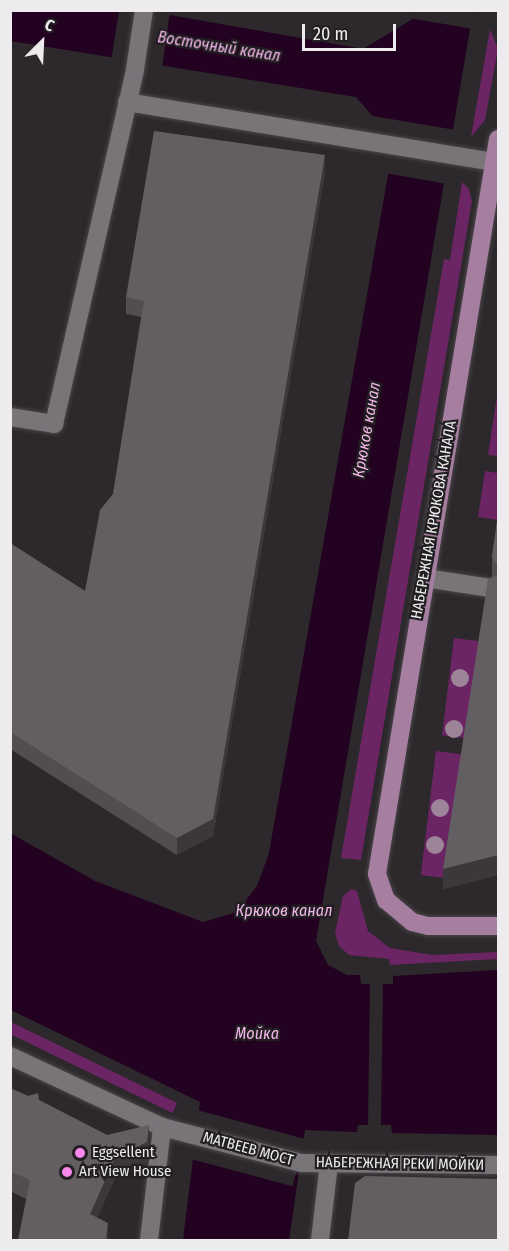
<!DOCTYPE html>
<html>
<head>
<meta charset="utf-8">
<style>
	body { margin:0 }
	#map { position:relative; width:509px; height:1251px; overflow:hidden; background:#2c282b; font-family:"Fira Sans Condensed",sans-serif }
	div>[style] { position:absolute }
	.green>* { inset:0; background:#6c2564; transform-origin:0 0 }
	.water>* { inset:0; background:#230120 }
	.pier>* { inset:0; background:#2c282b; transform-origin:0 0 }
	.roads { filter:drop-shadow(0 0 2px #484548) drop-shadow(0 0 2px #484548) }
	.minor>* { height:18px; margin:-9px; padding:0 9px; transform-origin:9px; border-radius:9px; background:#787478 }
	.major>* { height:18px; margin:-9px; padding:0 9px; transform-origin:9px; border-radius:9px; background:#a67ea0 }
	.trees>* { width:18px; height:18px; margin:-9px; border-radius:50%; background:#9d8498 }
	.wall>* { inset:0; background:#514d50 }
	.shaded-wall>* { inset:0; background:#3b373a }
	.building>* { inset:0; background:#625e61 }
	.dots>* { width:16px; height:16px; translate:-50% -50%; box-sizing:border-box; border:3px solid #221f22; border-radius:50% }
	span { translate:-50% -50%; white-space:nowrap; text-align:center; line-height:1.15; -webkit-text-stroke:4.5px #221f22; paint-order:stroke }
	.street-label { font-size:15px; color:#edebed }
	.poi-label { font-size:15px; color:#edebed }
	.left { translate:0 -50%; text-align:left }
	.water-label { font-size:16px; color:#f4b7ea; font-style:italic }
	.frame { position:absolute; inset:0; border:12px solid #edebed; pointer-events:none }
	.north { position:absolute; left:12px; top:12px; width:60px; height:60px; -webkit-text-stroke:4px #221f22; paint-order:stroke; rotate:24deg; font-size:16px; font-weight:700; line-height:24px; text-align:center; color:#edebed }
	.north::after { content:''; display:block; margin:auto; width:21px; height:27px; background:#edebed; clip-path:polygon(50% 0,100% 100%,50% 72%,0 100%) }
	.scale { position:absolute; left:302px; top:24px; width:94px; height:27px; box-sizing:border-box; border:3px solid #edebed; border-top:0; padding-left:8px; font-size:18px; line-height:21px; white-space:nowrap; color:#edebed; -webkit-text-stroke:4px #221f22; paint-order:stroke }
</style>
</head>
<body>
<div id="map">
	<div class="green">
		<i style="clip-path:polygon(490px 29px,498px 49px,485px 120px,471px 137px)"></i>
		<i style="clip-path:polygon(462px 182px,469px 189px,472px 201px,361px 860px,341px 858px,444px 259px,450px 260px)"></i>
		<i style="clip-path:polygon(498px 389px,498px 456px,488px 455px)"></i>
		<i style="clip-path:polygon(485px 471px,498px 473px,498px 520px,478px 517px)"></i>
		<i style="left:454px;top:638px;width:26px;height:98px;rotate:7deg"></i>
		<i style="left:436px;top:751px;width:26px;height:125px;rotate:7deg"></i>
		<i style="clip-path:polygon(351px 889px,357px 891px,368px 931px,390px 948px,432px 955px,498px 952px,498px 959px,390px 965px,389px 959px,349px 955px,339px 946px,335px 933px,343px 896px)"></i>
		<i style="left:11px;top:1022px;width:185px;height:11px;rotate:26deg"></i>
	</div>
	<div class="water">
		<i style="clip-path:polygon(11px 11px,147px 11px,363px 49px,416px 17px,473px 11px,316px 941px,328px 965px,347px 975px,360px 975px,361px 984px,393px 984px,393px 976px,498px 970px,498px 1135px,392px 1133px,391px 1125px,358px 1125px,357px 1132px,305px 1130px,289px 1240px,183px 1240px,200px 1102px,11px 1010px,10px 833px,95px 881px,203px 922px,237px 912px,257px 886px,269px 853px,394px 141px,356px 97px,11px 41px)"></i>
	</div>
	<div class="pier">
		<i style="clip-path:polygon(415px 10px,476px 10px,473px 29px,409px 18px)"></i>
		<i style="clip-path:polygon(119px 11px,170px 11px,162px 69px,111px 61px)"></i>
		<i style="clip-path:polygon(367px 115px,456px 130px,447px 184px,385px 173px,391px 142px)"></i>
		<i style="clip-path:polygon(362px 973px,363px 981px,390px 981px,392px 973px,392px 983px,383px 983px,381px 1126px,391px 1127px,391px 1135px,389px 1128px,360px 1128px,359px 1134px,359px 1126px,368px 1126px,370px 983px,362px 982px)"></i>
		<i style="left:197px;top:1110px;width:112px;height:49px;rotate:15deg"></i>
	</div>
	<div class="roads">
		<div class="minor">
			<i style="left:127px;top:102px;width:373px;rotate:9.3deg"></i>
			<i style="left:10px;top:417px;width:45px;rotate:9deg"></i>
			<i style="left:54px;top:424px;width:364px;rotate:-77.1deg"></i>
			<i style="left:135px;top:69px;width:60px;rotate:-81.3deg"></i>
			<i style="left:425px;top:578px;width:66px;rotate:8.7deg"></i>
			<i style="left:10px;top:1056px;width:168px;rotate:25deg"></i>
			<i style="left:162px;top:1127px;width:144px;rotate:14.5deg"></i>
			<i style="left:301px;top:1163px;width:197px;rotate:0.6deg"></i>
			<i style="left:149px;top:1240px;width:114px;rotate:-83.4deg"></i>
			<i style="left:320px;top:1240px;width:78px;rotate:-83.3deg"></i>
		</div>
		<div class="major">
			<i style="left:498px;top:139px;width:745px;rotate:99.35deg"></i>
			<i style="left:377px;top:874px;width:28px;rotate:71deg"></i>
			<i style="left:386px;top:900px;width:34px;rotate:40deg"></i>
			<i style="left:412px;top:922px;width:16px;rotate:14deg"></i>
			<i style="left:428px;top:926px;width:70px"></i>
		</div>
	</div>
	<div class="trees">
		<i style="left:460px;top:678px"></i>
		<i style="left:454px;top:729px"></i>
		<i style="left:440px;top:808px"></i>
		<i style="left:435px;top:845px"></i>
	</div>
	<div class="wall">
		<i style="clip-path:polygon(325px 172px,213px 836px,177px 855px,10px 749px,10px 543px,85px 591px,113px 494px,141px 317px,126px 314px,126px 297px)"></i>
		<i style="clip-path:polygon(498px 514px,498px 875px,443px 889px,492px 578px,492px 557px)"></i>
		<i style="clip-path:polygon(10px 1088px,28px 1096px,39px 1100px,107px 1135px,149px 1145px,147px 1162px,115px 1178px,97px 1218px,108px 1240px,10px 1191px)"></i>
	</div>
	<div class="shaded-wall">
		<i style="clip-path:polygon(325px 155px,325px 172px,213px 836px,177px 855px,177px 838px)"></i>
		<i style="clip-path:polygon(498px 855px,498px 875px,443px 889px,443px 869px)"></i>
		<i style="clip-path:polygon(149px 1125px,149px 1145px,147px 1162px,115px 1178px,90px 1234px,90px 1214px,115px 1158px)"></i>
		<i style="clip-path:polygon(108px 1223px,108px 1240px,106px 1240px)"></i>
	</div>
	<div class="building">
		<i style="clip-path:polygon(154px 131px,325px 155px,213px 819px,177px 838px,10px 732px,10px 543px,85px 591px,100px 510px,113px 494px,144px 301px,126px 297px)"></i>
		<i style="clip-path:polygon(498px 514px,498px 566px,492px 557px)"></i>
		<i style="clip-path:polygon(498px 575px,498px 855px,443px 869px,488px 579px)"></i>
		<i style="clip-path:polygon(10px 1088px,28px 1096px,38px 1093px,39px 1100px,107px 1135px,149px 1125px,147px 1142px,115px 1158px,90px 1214px,108px 1223px,106px 1240px,18px 1240px,30px 1180px,10px 1171px)"></i>
		<i style="clip-path:polygon(365px 1176px,498px 1179px,498px 1240px,348px 1240px,355px 1183px)"></i>
	</div>
	<div class="dots">
		<i style="left:80px;top:1153px;background:#f888ea"></i>
		<i style="left:67px;top:1172px;background:#f888ea"></i>
	</div>
	<div class="street-label">
		<span style="left:434px;top:520px;rotate:-80deg">НАБЕРЕЖНАЯ КРЮКОВА КАНАЛА</span>
		<span style="left:248px;top:1149px;rotate:15deg">МАТВЕЕВ МОСТ</span>
		<span style="left:400px;top:1164px;rotate:1deg">НАБЕРЕЖНАЯ РЕКИ МОЙКИ</span>
	</div>
	<div class="poi-label">
		<span class="left" style="left:92px;top:1153px">Eggsellent</span>
		<span class="left" style="left:79px;top:1172px">Art View House</span>
	</div>
	<div class="water-label">
		<span style="left:219px;top:47px;rotate:9deg">Восточный канал</span>
		<span style="left:367px;top:430px;rotate:-80deg">Крюков канал</span>
		<span style="left:284px;top:911px">Крюков канал</span>
		<span style="left:257px;top:1034px">Мойка</span>
	</div>
	<div class="frame"></div>
	<div class="north">С</div>
	<div class="scale">20 m</div>
</div>
</body>
</html>
